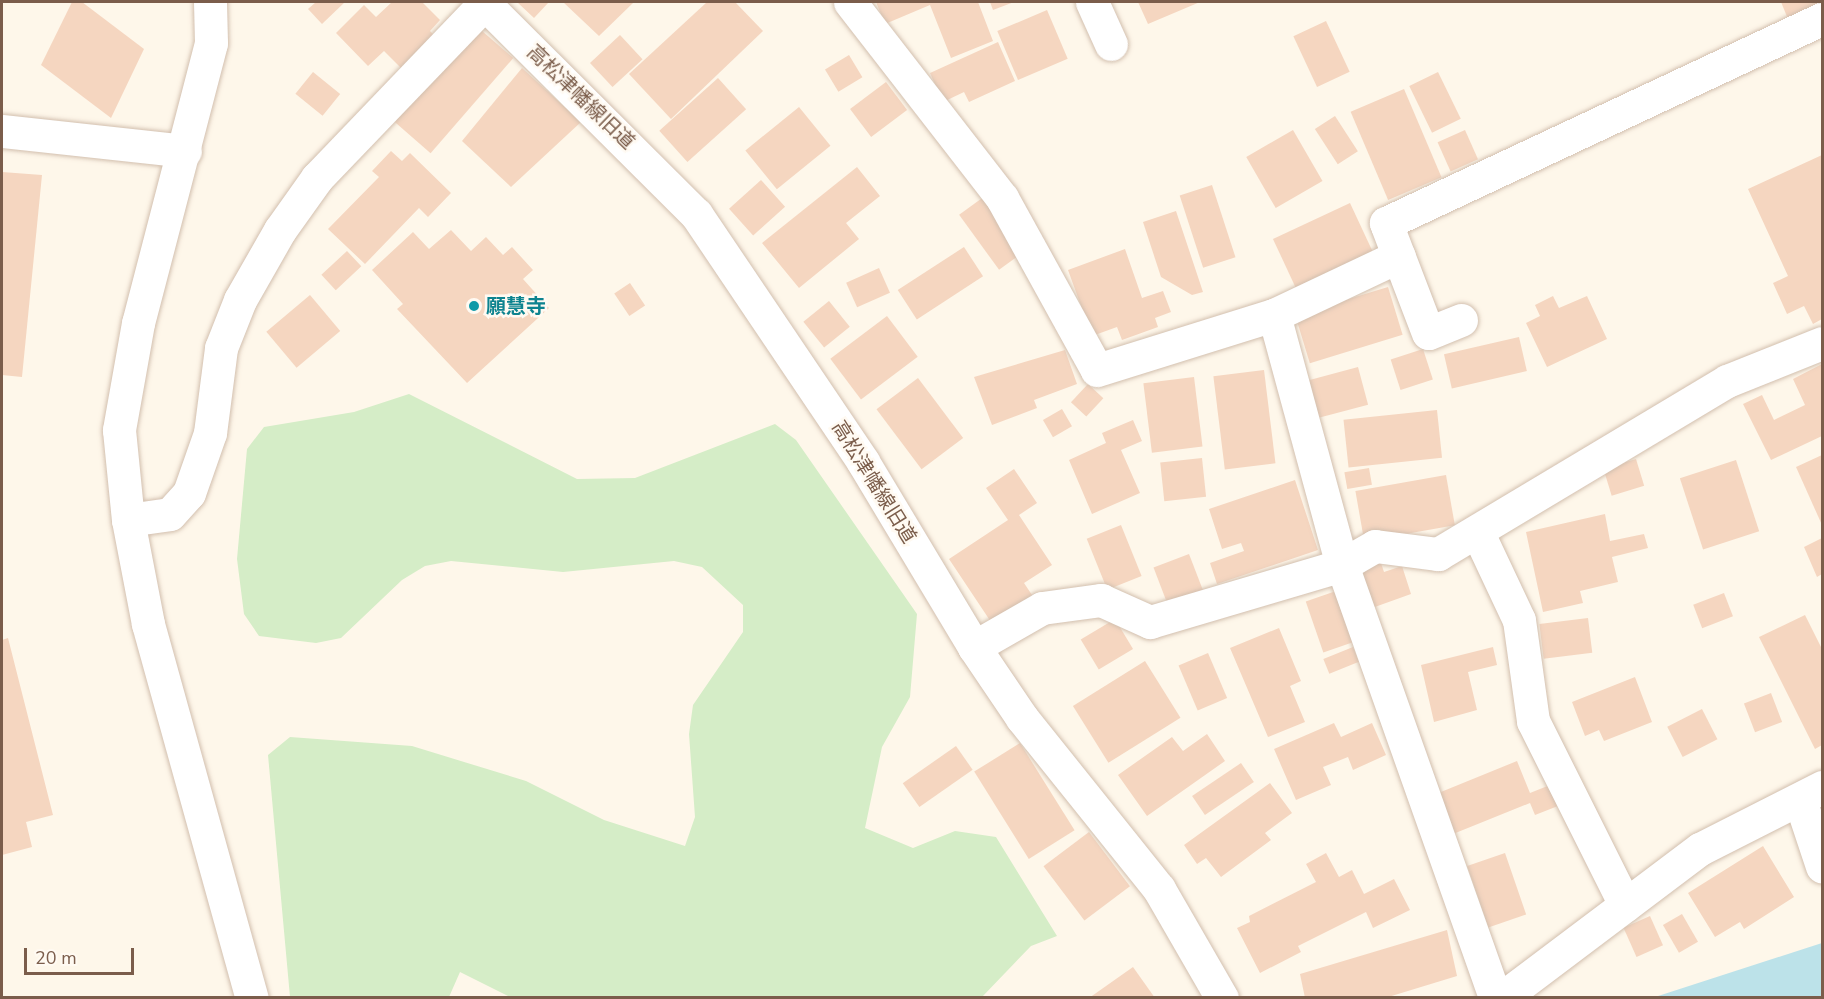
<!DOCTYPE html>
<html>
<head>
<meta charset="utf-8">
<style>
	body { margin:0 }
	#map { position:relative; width:1824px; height:999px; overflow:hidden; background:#fef7ea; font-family:"Nunito Sans","Noto Sans JP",sans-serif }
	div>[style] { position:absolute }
	.green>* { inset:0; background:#d5edc7 }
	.water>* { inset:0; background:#bce2e9 }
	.building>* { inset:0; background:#f5d6c0; transform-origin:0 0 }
	.roads { filter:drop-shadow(0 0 2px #d2bfae) drop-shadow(0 0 2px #d2bfae) }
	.minor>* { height:33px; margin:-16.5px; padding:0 16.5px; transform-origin:16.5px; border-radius:16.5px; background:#fff }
	.dots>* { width:16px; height:16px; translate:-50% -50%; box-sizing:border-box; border:3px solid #fffaf2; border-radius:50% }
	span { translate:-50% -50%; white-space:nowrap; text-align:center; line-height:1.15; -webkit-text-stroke:5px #fffaf2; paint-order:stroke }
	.street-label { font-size:20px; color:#7b5d4b }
	.culture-label { font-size:20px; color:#0d838f; font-weight:700 }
	.left { translate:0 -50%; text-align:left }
	.frame { position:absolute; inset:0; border:3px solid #7b5d4b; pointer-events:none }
	.scale { position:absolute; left:24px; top:948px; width:110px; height:27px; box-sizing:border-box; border:3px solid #7b5d4b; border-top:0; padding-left:8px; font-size:18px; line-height:21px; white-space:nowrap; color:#7b5d4b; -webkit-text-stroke:4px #fffaf2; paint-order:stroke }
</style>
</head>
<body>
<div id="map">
	<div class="green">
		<i style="clip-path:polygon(409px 394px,577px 479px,635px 478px,775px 424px,796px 440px,917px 614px,910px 697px,882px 747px,865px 828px,913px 848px,955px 831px,996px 837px,1057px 936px,1031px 946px,982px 997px,510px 997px,460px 972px,449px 997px,290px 997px,268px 755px,290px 737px,412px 746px,526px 781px,604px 820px,685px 846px,695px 817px,689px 734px,693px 705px,743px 632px,743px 605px,702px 567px,674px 561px,563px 572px,451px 561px,425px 566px,402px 580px,341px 638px,316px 643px,259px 636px,244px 614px,237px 559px,247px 449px,264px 427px,354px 412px)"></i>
	</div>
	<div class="water">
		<i style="clip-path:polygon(1822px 943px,1822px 997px,1655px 997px)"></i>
	</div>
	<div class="building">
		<i style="clip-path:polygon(72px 2px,82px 2px,144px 49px,111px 118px,41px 65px)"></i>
		<i style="clip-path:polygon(316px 2px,345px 2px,322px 24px,308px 9px)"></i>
		<i style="clip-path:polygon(392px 2px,422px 2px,440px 20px,430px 31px,437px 38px,404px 71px,384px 51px,368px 66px,336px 33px,364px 5px,376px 17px)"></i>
		<i style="clip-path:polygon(517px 2px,549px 2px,534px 18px)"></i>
		<i style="clip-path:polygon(563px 2px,634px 2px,599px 36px)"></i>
		<i style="clip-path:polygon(707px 2px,735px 2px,763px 31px,671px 119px,629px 74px)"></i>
		<i style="clip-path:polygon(876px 2px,978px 2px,993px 41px,951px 58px,930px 5px,885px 24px)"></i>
		<i style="clip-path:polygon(990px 2px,1014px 2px,993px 10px)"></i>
		<i style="clip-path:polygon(1138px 2px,1200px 2px,1148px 24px)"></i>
		<i style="clip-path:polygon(1781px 2px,1822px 2px,1822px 5px,1788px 19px)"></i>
		<i style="left:1047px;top:10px;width:53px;height:54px;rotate:67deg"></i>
		<i style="left:1326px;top:21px;width:56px;height:36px;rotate:65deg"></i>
		<i style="left:474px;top:24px;width:52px;height:126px;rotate:41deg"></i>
		<i style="left:620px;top:35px;width:33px;height:41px;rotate:47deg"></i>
		<i style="clip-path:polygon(998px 42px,1015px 81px,969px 102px,964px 92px,943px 102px,930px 73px)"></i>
		<i style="left:849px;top:55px;width:26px;height:28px;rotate:59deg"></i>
		<i style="clip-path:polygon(522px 68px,581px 122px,511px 187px,462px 141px)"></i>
		<i style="left:313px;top:72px;width:35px;height:28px;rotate:39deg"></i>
		<i style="left:1438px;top:72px;width:52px;height:32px;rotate:64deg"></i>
		<i style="left:718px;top:78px;width:42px;height:79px;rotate:48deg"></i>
		<i style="left:886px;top:82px;width:35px;height:45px;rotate:53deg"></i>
		<i style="left:1404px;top:89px;width:96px;height:58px;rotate:67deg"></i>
		<i style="left:799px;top:107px;width:50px;height:69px;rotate:51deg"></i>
		<i style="left:1335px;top:116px;width:42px;height:24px;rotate:57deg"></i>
		<i style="left:1293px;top:130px;width:59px;height:54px;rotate:60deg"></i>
		<i style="left:1465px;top:130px;width:32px;height:30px;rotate:66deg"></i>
		<i style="clip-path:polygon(391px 151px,402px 161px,410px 153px,451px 193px,428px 217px,419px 208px,365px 264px,328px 229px,379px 177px,372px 171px)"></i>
		<i style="clip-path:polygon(1822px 155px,1822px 319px,1813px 324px,1804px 306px,1787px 314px,1773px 283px,1788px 276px,1748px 189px)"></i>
		<i style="clip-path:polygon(857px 167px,880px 196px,846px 223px,859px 239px,799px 288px,762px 243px)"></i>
		<i style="clip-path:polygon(2px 172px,42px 175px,22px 377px,2px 375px)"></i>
		<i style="left:761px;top:180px;width:36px;height:43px;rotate:48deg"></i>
		<i style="left:1212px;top:185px;width:76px;height:34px;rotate:72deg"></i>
		<i style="left:985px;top:196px;width:68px;height:32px;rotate:54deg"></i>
		<i style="left:1350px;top:203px;width:61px;height:85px;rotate:65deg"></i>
		<i style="clip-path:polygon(1176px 211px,1203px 292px,1192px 295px,1161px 277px,1143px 222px)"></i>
		<i style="clip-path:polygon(451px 230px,471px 251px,486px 237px,503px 255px,512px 247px,533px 270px,523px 279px,549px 308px,467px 383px,397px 309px,403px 304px,372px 270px,413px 232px,429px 249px)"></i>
		<i style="left:964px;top:247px;width:35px;height:79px;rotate:57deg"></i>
		<i style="clip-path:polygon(1125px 249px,1142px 298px,1163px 291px,1171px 312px,1155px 318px,1158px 327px,1122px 340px,1117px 327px,1092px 336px,1068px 270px)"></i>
		<i style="left:347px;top:251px;width:21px;height:35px;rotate:47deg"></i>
		<i style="left:879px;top:268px;width:27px;height:36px;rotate:66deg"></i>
		<i style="left:630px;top:283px;width:27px;height:19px;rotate:56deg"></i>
		<i style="left:1388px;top:287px;width:50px;height:97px;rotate:73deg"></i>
		<i style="left:310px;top:295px;width:47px;height:57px;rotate:50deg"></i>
		<i style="clip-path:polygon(1553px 296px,1559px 308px,1587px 296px,1607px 339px,1547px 367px,1526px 323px,1540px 316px,1535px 305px)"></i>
		<i style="left:829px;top:301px;width:33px;height:33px;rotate:51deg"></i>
		<i style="left:887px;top:316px;width:51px;height:71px;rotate:53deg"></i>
		<i style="left:1519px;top:337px;width:35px;height:77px;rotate:77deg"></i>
		<i style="left:1423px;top:349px;width:32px;height:34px;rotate:72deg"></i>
		<i style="clip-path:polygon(1065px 350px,1077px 384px,1034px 400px,1037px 408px,992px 425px,974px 377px)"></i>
		<i style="clip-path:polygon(1822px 364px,1822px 436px,1771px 460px,1743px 404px,1762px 395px,1774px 420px,1805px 405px,1793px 379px)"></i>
		<i style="left:1358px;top:367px;width:39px;height:51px;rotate:75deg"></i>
		<i style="left:1264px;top:370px;width:94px;height:51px;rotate:83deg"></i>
		<i style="left:1194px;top:377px;width:70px;height:51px;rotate:83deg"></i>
		<i style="left:918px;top:378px;width:75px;height:52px;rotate:53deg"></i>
		<i style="left:1088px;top:384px;width:21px;height:25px;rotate:43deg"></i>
		<i style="left:1062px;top:409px;width:20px;height:22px;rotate:60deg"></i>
		<i style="left:1437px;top:410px;width:48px;height:94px;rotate:84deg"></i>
		<i style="clip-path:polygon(1133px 420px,1142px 441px,1121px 450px,1140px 493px,1092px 514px,1069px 460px,1106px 443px,1102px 433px)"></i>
		<i style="clip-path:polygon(1822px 455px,1822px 525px,1796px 467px)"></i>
		<i style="left:1202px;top:458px;width:39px;height:42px;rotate:84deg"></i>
		<i style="left:1636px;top:459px;width:28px;height:34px;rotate:73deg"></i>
		<i style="left:1736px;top:460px;width:75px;height:59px;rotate:72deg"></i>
		<i style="left:1369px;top:468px;width:17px;height:25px;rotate:80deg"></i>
		<i style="clip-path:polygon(1014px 469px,1037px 503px,1019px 515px,1052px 565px,1024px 583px,1032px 595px,991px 622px,949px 559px,1008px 520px,986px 488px)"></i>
		<i style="left:1446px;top:475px;width:51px;height:92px;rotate:80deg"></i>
		<i style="clip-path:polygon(1295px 480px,1318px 550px,1217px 584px,1210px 563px,1244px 551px,1241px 543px,1222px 549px,1209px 509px)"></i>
		<i style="clip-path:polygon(1605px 514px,1610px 541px,1644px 534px,1648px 548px,1612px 557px,1618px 582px,1580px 591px,1583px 603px,1543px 612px,1526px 532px)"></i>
		<i style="left:1121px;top:525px;width:55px;height:37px;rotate:68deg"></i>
		<i style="clip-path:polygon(1822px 538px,1822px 574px,1817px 577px,1804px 547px)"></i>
		<i style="left:1189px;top:554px;width:40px;height:38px;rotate:69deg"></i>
		<i style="clip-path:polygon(1380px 560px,1384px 572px,1402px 566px,1411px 594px,1372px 608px,1358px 569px)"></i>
		<i style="left:1336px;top:591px;width:54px;height:32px;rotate:71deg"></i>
		<i style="left:1724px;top:593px;width:25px;height:33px;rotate:69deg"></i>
		<i style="clip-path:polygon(1805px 615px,1822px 649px,1822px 745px,1815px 749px,1759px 637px)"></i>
		<i style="left:1588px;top:618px;width:35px;height:49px;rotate:83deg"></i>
		<i style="left:1115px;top:619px;width:35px;height:40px;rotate:59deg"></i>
		<i style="clip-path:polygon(1279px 628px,1301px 681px,1290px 686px,1305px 722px,1268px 737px,1230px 648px)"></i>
		<i style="clip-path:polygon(8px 638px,53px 815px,26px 822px,32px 847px,2px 855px,2px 640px)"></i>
		<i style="left:1353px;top:647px;width:16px;height:32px;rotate:68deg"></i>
		<i style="clip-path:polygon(1493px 647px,1497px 665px,1468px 672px,1477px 710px,1434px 722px,1421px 665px)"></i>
		<i style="left:1208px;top:653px;width:49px;height:32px;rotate:67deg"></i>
		<i style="left:1145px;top:661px;width:67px;height:85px;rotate:58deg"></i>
		<i style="clip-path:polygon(1635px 677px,1652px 722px,1604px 741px,1599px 730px,1585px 736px,1572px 702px)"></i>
		<i style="left:1771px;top:693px;width:31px;height:29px;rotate:69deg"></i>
		<i style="left:1702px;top:709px;width:34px;height:39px;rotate:63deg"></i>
		<i style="clip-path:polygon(1334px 723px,1341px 737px,1372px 723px,1386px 755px,1353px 770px,1348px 757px,1323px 767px,1331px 785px,1296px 800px,1274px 749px)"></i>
		<i style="clip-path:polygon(1207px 734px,1225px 761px,1147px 816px,1118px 775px,1172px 737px,1183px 751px)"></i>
		<i style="left:1020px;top:743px;width:103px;height:54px;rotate:58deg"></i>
		<i style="left:956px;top:746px;width:29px;height:65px;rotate:55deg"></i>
		<i style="clip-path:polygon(1517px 761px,1530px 793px,1550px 785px,1558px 806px,1535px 815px,1530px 803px,1453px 834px,1436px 794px)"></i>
		<i style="left:1241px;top:763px;width:23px;height:59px;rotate:56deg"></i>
		<i style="clip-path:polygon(1270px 783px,1292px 813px,1265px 833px,1271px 840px,1221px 877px,1206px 858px,1197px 864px,1184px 845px)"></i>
		<i style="left:1089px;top:832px;width:68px;height:57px;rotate:53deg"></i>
		<i style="clip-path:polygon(1763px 846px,1794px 897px,1744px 929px,1740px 922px,1715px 937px,1688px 893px)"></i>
		<i style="clip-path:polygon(1326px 853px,1339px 877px,1352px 870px,1364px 894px,1394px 879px,1410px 910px,1373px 928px,1366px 912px,1298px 946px,1301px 952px,1260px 973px,1237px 928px,1250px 922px,1249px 916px,1316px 882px,1306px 864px)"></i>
		<i style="left:1505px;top:853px;width:65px;height:40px;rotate:71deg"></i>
		<i style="left:1682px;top:914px;width:32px;height:22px;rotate:60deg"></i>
		<i style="left:1650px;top:916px;width:32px;height:29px;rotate:66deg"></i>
		<i style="clip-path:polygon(1447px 930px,1457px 976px,1385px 998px,1305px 998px,1300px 974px)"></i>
		<i style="clip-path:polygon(1133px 967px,1155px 998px,1089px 998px)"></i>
	</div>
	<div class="roads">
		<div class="minor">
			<i style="left:210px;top:2px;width:41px;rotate:88.6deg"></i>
			<i style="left:211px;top:43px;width:289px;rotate:104.6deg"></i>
			<i style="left:138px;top:323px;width:109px;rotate:100.1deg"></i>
			<i style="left:119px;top:430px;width:90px;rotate:84.3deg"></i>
			<i style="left:128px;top:520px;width:106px;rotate:79.1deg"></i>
			<i style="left:148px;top:624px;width:388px;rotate:74.5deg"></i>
			<i style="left:483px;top:2px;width:301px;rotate:44.9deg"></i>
			<i style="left:696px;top:214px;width:299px;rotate:56deg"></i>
			<i style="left:863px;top:462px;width:216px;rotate:59deg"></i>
			<i style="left:974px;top:647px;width:86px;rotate:55.9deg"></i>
			<i style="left:1022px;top:718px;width:219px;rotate:51.3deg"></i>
			<i style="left:1159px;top:889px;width:126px;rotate:60deg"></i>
			<i style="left:850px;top:2px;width:248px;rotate:52.2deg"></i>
			<i style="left:1002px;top:198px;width:196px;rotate:61.1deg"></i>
			<i style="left:1097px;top:370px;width:185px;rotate:-17.3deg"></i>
			<i style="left:1274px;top:315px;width:138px;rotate:-25.3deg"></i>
			<i style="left:1092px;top:2px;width:46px;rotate:65.7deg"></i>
			<i style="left:2px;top:131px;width:184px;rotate:6.2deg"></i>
			<i style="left:1274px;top:315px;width:259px;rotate:74.8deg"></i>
			<i style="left:1342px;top:565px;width:459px;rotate:70.5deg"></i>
			<i style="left:1461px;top:320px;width:35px;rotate:158deg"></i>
			<i style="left:1428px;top:333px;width:118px;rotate:-110.9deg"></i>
			<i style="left:1386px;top:223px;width:481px;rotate:-25.1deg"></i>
			<i style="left:128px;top:520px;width:42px;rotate:-8.1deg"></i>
			<i style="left:170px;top:514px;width:28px;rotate:-48deg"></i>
			<i style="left:189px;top:493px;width:64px;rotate:-70.7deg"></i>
			<i style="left:210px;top:433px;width:86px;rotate:-82.6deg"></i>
			<i style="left:221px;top:348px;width:52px;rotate:-68.4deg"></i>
			<i style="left:240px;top:300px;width:81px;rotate:-60.3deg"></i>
			<i style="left:280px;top:230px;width:64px;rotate:-54.6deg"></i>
			<i style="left:317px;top:178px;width:244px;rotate:-46.2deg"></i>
			<i style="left:1478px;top:533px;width:96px;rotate:64.8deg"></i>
			<i style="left:1519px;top:620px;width:102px;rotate:82.1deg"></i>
			<i style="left:1533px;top:721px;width:206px;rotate:63.4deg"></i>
			<i style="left:974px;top:647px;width:78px;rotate:-29.8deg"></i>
			<i style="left:1042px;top:608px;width:60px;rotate:-7.7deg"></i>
			<i style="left:1101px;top:600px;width:54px;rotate:24.2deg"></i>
			<i style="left:1150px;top:622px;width:200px;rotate:-16.5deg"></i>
			<i style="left:1342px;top:565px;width:38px;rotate:-30deg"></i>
			<i style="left:1375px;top:546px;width:64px;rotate:7.2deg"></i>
			<i style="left:1438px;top:554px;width:337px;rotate:-30.9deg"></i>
			<i style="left:1727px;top:381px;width:102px;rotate:-21.8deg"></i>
			<i style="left:1800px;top:800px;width:70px;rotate:71.6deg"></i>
			<i style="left:1502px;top:998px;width:248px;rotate:-37deg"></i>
			<i style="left:1700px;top:849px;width:137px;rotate:-26.9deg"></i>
		</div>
	</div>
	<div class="dots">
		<i style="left:474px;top:306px;background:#0f9aa8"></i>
	</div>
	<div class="street-label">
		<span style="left:581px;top:97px;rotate:44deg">高松津幡線旧道</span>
		<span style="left:874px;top:482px;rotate:58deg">高松津幡線旧道</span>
	</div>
	<div class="culture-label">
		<span class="left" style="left:486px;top:306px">願慧寺</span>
	</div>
	<div class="frame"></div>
	<div class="scale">20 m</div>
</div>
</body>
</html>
